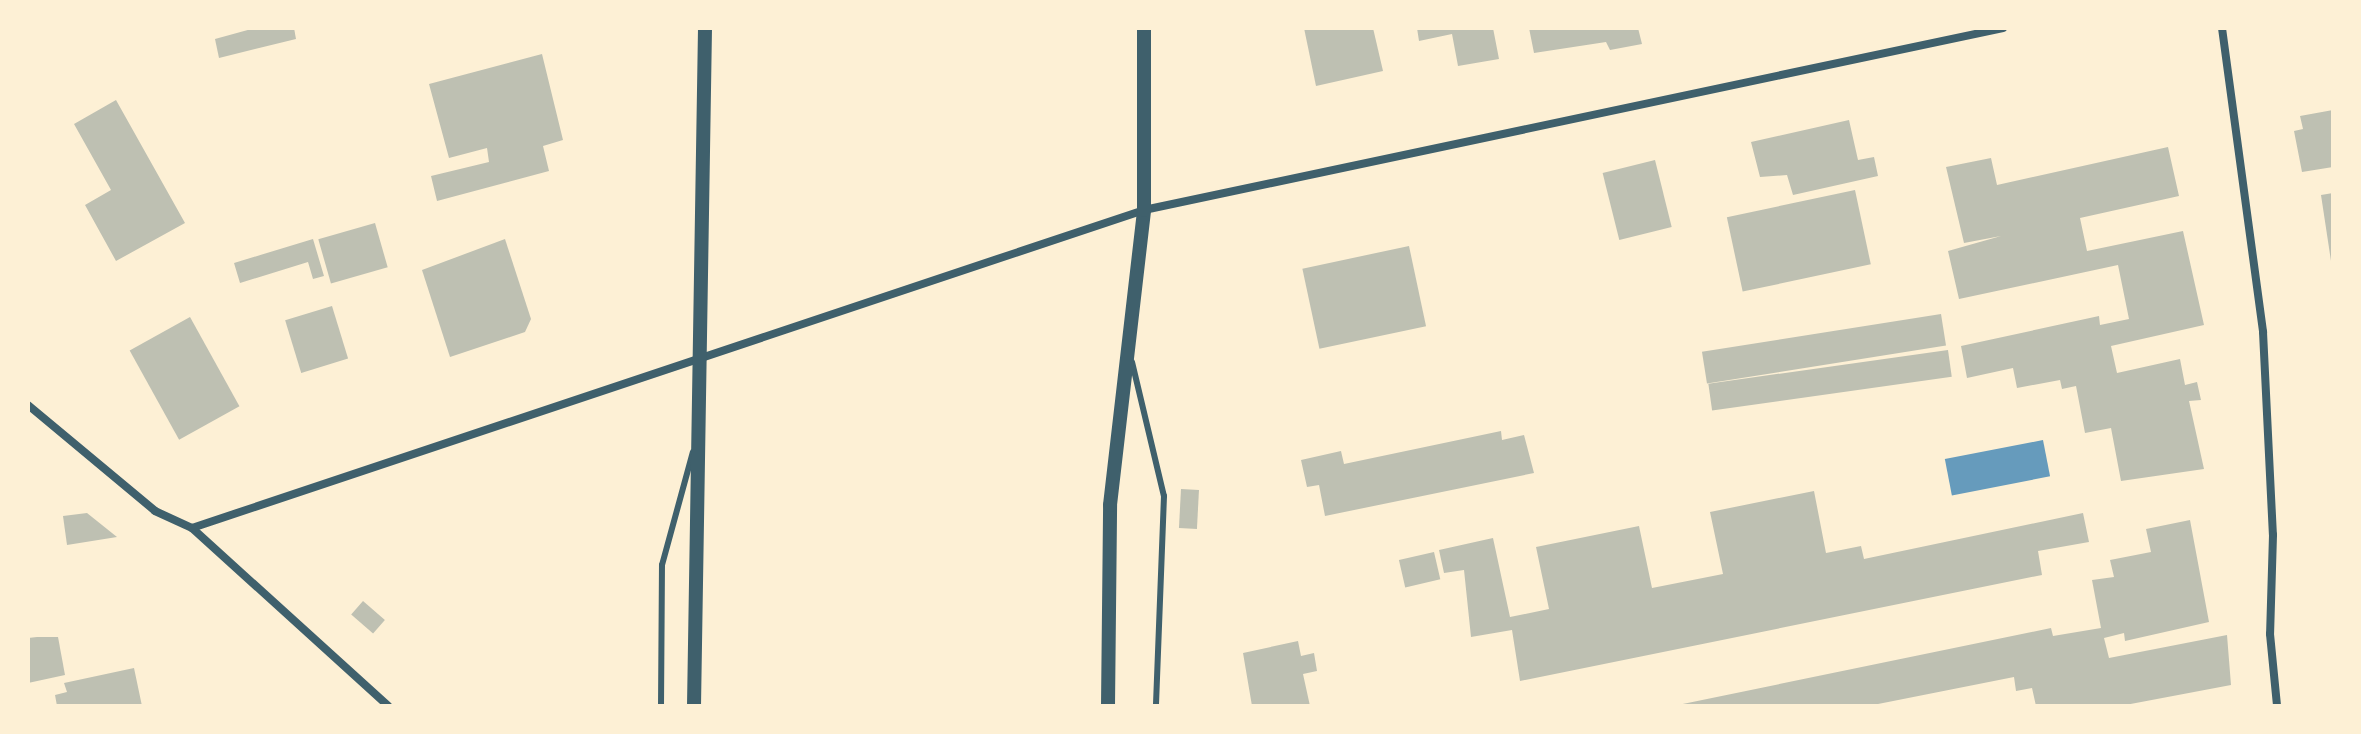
<!DOCTYPE html>
<html>
<head>
<meta charset="utf-8">
<style>
	body { margin:0 }
	#map { position:relative; width:2361px; height:734px; overflow:hidden; background:#fdf0d5; font-family:"IBM Plex Sans",sans-serif }
	div>[style] { position:absolute }
	.water>* { inset:0; background:#669bbc; transform-origin:0 0 }
	.building>* { inset:0; background:#bec0b2; transform-origin:0 0 }
	.service>* { height:6px; margin:-3px; padding:0 3px; transform-origin:3px; border-radius:3px; background:#3f606c }
	.minor>* { height:8px; margin:-4px; padding:0 4px; transform-origin:4px; border-radius:4px; background:#3f606c }
	.tertiary>* { height:14px; margin:-7px; padding:0 7px; transform-origin:7px; border-radius:7px; background:#3f606c }
	span { translate:-50% -50%; white-space:nowrap; text-align:center; line-height:1.15; -webkit-text-stroke:6px #fdf0d5; paint-order:stroke }
	.frame { position:absolute; inset:0; border:30px solid #fdf0d5; pointer-events:none }
</style>
</head>
<body>
<div id="map">
	<div class="water">
		<i style="left:2043px;top:440px;width:37px;height:100px;rotate:79deg"></i>
	</div>
	<div class="building">
		<i style="clip-path:polygon(255px 28px,294px 28px,296px 39px,219px 58px,215px 39px)"></i>
		<i style="clip-path:polygon(1304px 28px,1373px 28px,1383px 71px,1316px 86px)"></i>
		<i style="clip-path:polygon(1417px 28px,1493px 28px,1499px 59px,1458px 66px,1452px 34px,1419px 41px)"></i>
		<i style="clip-path:polygon(1529px 28px,1638px 28px,1642px 44px,1610px 50px,1606px 42px,1534px 53px)"></i>
		<i style="clip-path:polygon(542px 54px,563px 140px,543px 146px,549px 171px,437px 201px,431px 176px,489px 162px,487px 148px,449px 158px,429px 84px)"></i>
		<i style="clip-path:polygon(116px 100px,185px 223px,116px 261px,85px 205px,111px 190px,74px 124px)"></i>
		<i style="clip-path:polygon(2333px 110px,2333px 167px,2302px 172px,2294px 131px,2303px 129px,2300px 116px)"></i>
		<i style="clip-path:polygon(1849px 120px,1858px 160px,1874px 157px,1878px 176px,1793px 195px,1787px 175px,1760px 177px,1751px 142px)"></i>
		<i style="clip-path:polygon(2168px 147px,2179px 196px,2080px 218px,2087px 251px,2183px 231px,2204px 325px,2111px 346px,2117px 373px,2180px 359px,2185px 385px,2197px 382px,2201px 400px,2189px 401px,2204px 469px,2121px 481px,2111px 428px,2085px 433px,2076px 386px,2062px 389px,2060px 380px,2017px 388px,2013px 368px,1967px 378px,1961px 346px,2099px 316px,2100px 325px,2129px 319px,2118px 265px,1959px 299px,1948px 251px,2001px 236px,1964px 243px,1946px 167px,1991px 158px,1997px 185px)"></i>
		<i style="left:1655px;top:160px;width:69px;height:54px;rotate:76deg"></i>
		<i style="left:1855px;top:190px;width:76px;height:131px;rotate:78deg"></i>
		<i style="clip-path:polygon(2333px 193px,2333px 261px,2331px 261px,2321px 195px)"></i>
		<i style="left:375px;top:223px;width:46px;height:59px;rotate:74deg"></i>
		<i style="clip-path:polygon(313px 239px,324px 276px,313px 279px,308px 262px,240px 283px,234px 263px)"></i>
		<i style="clip-path:polygon(505px 239px,531px 319px,525px 332px,450px 357px,422px 270px)"></i>
		<i style="left:1409px;top:246px;width:82px;height:109px;rotate:78deg"></i>
		<i style="left:332px;top:306px;width:55px;height:49px;rotate:73deg"></i>
		<i style="left:1941px;top:314px;width:32px;height:242px;rotate:81deg"></i>
		<i style="left:190px;top:317px;width:102px;height:69px;rotate:61deg"></i>
		<i style="left:1948px;top:350px;width:27px;height:242px;rotate:82deg"></i>
		<i style="clip-path:polygon(1501px 431px,1502px 440px,1524px 435px,1534px 473px,1325px 516px,1319px 485px,1307px 487px,1301px 460px,1341px 451px,1344px 464px)"></i>
		<i style="left:1181px;top:489px;width:18px;height:39px;rotate:3deg"></i>
		<i style="clip-path:polygon(1814px 491px,1826px 553px,1861px 546px,1864px 559px,2083px 513px,2089px 542px,2038px 551px,2042px 575px,1520px 681px,1512px 630px,1471px 637px,1464px 570px,1444px 573px,1439px 550px,1493px 538px,1510px 617px,1549px 609px,1536px 547px,1639px 526px,1652px 588px,1723px 574px,1710px 512px)"></i>
		<i style="clip-path:polygon(87px 513px,117px 537px,67px 545px,63px 516px)"></i>
		<i style="clip-path:polygon(2190px 520px,2209px 622px,2125px 641px,2124px 633px,2104px 638px,2109px 658px,2227px 635px,2231px 685px,2120px 706px,2036px 706px,2032px 688px,2016px 691px,2014px 677px,1868px 706px,1673px 706px,2051px 628px,2053px 636px,2101px 628px,2092px 580px,2114px 577px,2110px 560px,2151px 552px,2146px 529px)"></i>
		<i style="left:1434px;top:552px;width:28px;height:36px;rotate:77deg"></i>
		<i style="left:363px;top:601px;width:29px;height:18px;rotate:41deg"></i>
		<i style="clip-path:polygon(37px 637px,58px 637px,65px 675px,28px 683px,28px 638px)"></i>
		<i style="clip-path:polygon(1298px 641px,1301px 656px,1314px 653px,1317px 671px,1303px 674px,1310px 706px,1252px 706px,1243px 653px)"></i>
		<i style="clip-path:polygon(134px 668px,142px 706px,57px 706px,55px 695px,67px 692px,64px 683px)"></i>
	</div>
	<div class="service">
		<i style="left:1132px;top:362px;width:138px;rotate:76.6deg"></i>
		<i style="left:1164px;top:496px;width:210px;rotate:92.2deg"></i>
		<i style="left:661px;top:706px;width:141px;rotate:-89.6deg"></i>
		<i style="left:662px;top:565px;width:117px;rotate:-74.7deg"></i>
	</div>
	<div class="minor">
		<i style="left:2222px;top:28px;width:307px;rotate:82.3deg"></i>
		<i style="left:2263px;top:332px;width:203px;rotate:87.2deg"></i>
		<i style="left:2273px;top:535px;width:99px;rotate:91.7deg"></i>
		<i style="left:2270px;top:634px;width:72px;rotate:84.4deg"></i>
		<i style="left:28px;top:405px;width:165px;rotate:39.8deg"></i>
		<i style="left:155px;top:511px;width:41px;rotate:24.7deg"></i>
		<i style="left:192px;top:528px;width:265px;rotate:42.2deg"></i>
		<i style="left:192px;top:528px;width:1004px;rotate:-18.47deg"></i>
		<i style="left:1144px;top:210px;width:878px;rotate:-11.96deg"></i>
	</div>
	<div class="tertiary">
		<i style="left:694px;top:706px;width:678px;rotate:-89.07deg"></i>
		<i style="left:1108px;top:706px;width:201px;rotate:-89.4deg"></i>
		<i style="left:1110px;top:505px;width:297px;rotate:-83.4deg"></i>
		<i style="left:1144px;top:210px;width:182px;rotate:-90deg"></i>
	</div>
	<div class="frame"></div>
</div>
</body>
</html>
